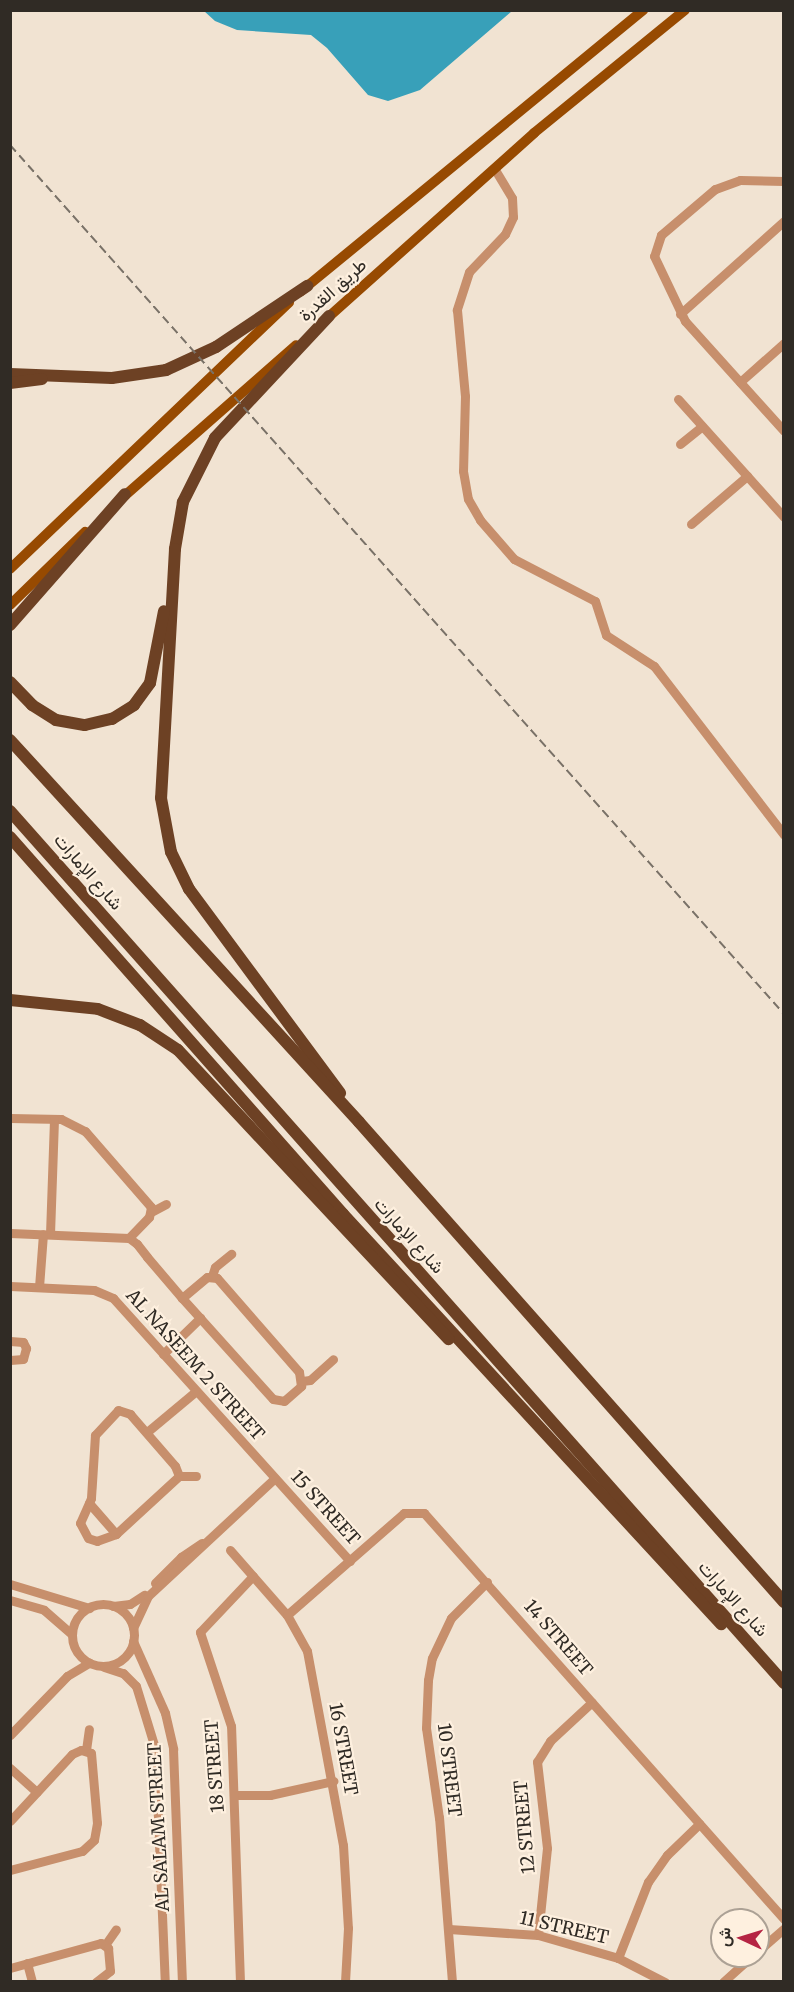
<!DOCTYPE html>
<html>
<head>
<meta charset="utf-8">
<style>
	body { margin:0 }
	#map { position:relative; width:794px; height:1992px; overflow:hidden; background:#f1e3d2; font-family:Merriweather,Vazirmatn,serif }
	div>[style] { position:absolute }
	.water>* { inset:0; background:#38a0b9 }
	.minor>* { height:9px; margin:-4.5px; padding:0 4.5px; transform-origin:4.5px; border-radius:4.5px; background:#c78f6c }
	.minor>.ring { margin:-4.5px; padding:0; box-sizing:content-box; background:none; border:9px solid #c78f6c; border-radius:50% }
	.major>* { height:10px; margin:-5px; padding:0 5px; transform-origin:5px; border-radius:5px; background:#974a01 }
	.highway>* { height:12px; margin:-6px; padding:0 6px; transform-origin:6px; border-radius:6px; background:#6d4124 }
	.rail>* { height:2px; margin-top:-1px; transform-origin:0; background:repeating-linear-gradient(90deg,#797167 0 9px,transparent 0 13.5px) }
	span { translate:-50% -50%; white-space:nowrap; text-align:center; line-height:1.15; -webkit-text-stroke:4.5px #fef0df; paint-order:stroke }
	.street-label { font-size:18px; color:#302b25 }
	.frame { position:absolute; inset:0; border:12px solid #302b25; pointer-events:none }
	.north { position:absolute; left:710px; top:1908px; width:60px; height:60px; box-sizing:border-box; background:#fef0df; border:2px solid #aca195; border-radius:50%; rotate:274deg; font-size:16px; font-weight:700; line-height:24px; text-align:center; color:#302b25 }
	.north::after { content:''; display:block; margin:auto; width:21px; height:27px; background:#b52443; clip-path:polygon(50% 0,100% 100%,50% 72%,0 100%) }
</style>
</head>
<body>
<div id="map">
	<div class="water">
		<i style="clip-path:polygon(204px 11px,512px 11px,420px 90px,388px 101px,368px 95px,327px 48px,311px 35px,237px 30px,215px 21px)"></i>
	</div>
	<div class="minor">
		<i style="left:494px;top:168px;width:35px;rotate:59deg"></i>
		<i style="left:512px;top:198px;width:19px;rotate:87deg"></i>
		<i style="left:513px;top:217px;width:19px;rotate:115deg"></i>
		<i style="left:505px;top:234px;width:52px;rotate:133.5deg"></i>
		<i style="left:469px;top:272px;width:40px;rotate:108deg"></i>
		<i style="left:457px;top:310px;width:86px;rotate:84.7deg"></i>
		<i style="left:465px;top:396px;width:75px;rotate:91.5deg"></i>
		<i style="left:463px;top:471px;width:28px;rotate:80deg"></i>
		<i style="left:468px;top:499px;width:24px;rotate:60deg"></i>
		<i style="left:480px;top:520px;width:52px;rotate:48.9deg"></i>
		<i style="left:514px;top:559px;width:91px;rotate:27.4deg"></i>
		<i style="left:595px;top:601px;width:36px;rotate:72deg"></i>
		<i style="left:606px;top:635px;width:57px;rotate:32.9deg"></i>
		<i style="left:654px;top:666px;width:213px;rotate:52.4deg"></i>
		<i style="left:784px;top:181px;width:44px;rotate:-178.7deg"></i>
		<i style="left:740px;top:180px;width:27px;rotate:160deg"></i>
		<i style="left:715px;top:189px;width:71px;rotate:139.6deg"></i>
		<i style="left:661px;top:235px;width:22px;rotate:108deg"></i>
		<i style="left:654px;top:256px;width:72px;rotate:64.5deg"></i>
		<i style="left:685px;top:321px;width:148px;rotate:48deg"></i>
		<i style="left:680px;top:314px;width:140px;rotate:-41.8deg"></i>
		<i style="left:740px;top:382px;width:59px;rotate:-41.6deg"></i>
		<i style="left:678px;top:399px;width:159px;rotate:48.1deg"></i>
		<i style="left:680px;top:444px;width:28px;rotate:-39deg"></i>
		<i style="left:691px;top:524px;width:74px;rotate:-40.6deg"></i>
		<i style="left:10px;top:1118px;width:51px;rotate:1.1deg"></i>
		<i style="left:61px;top:1119px;width:27px;rotate:27deg"></i>
		<i style="left:85px;top:1131px;width:101px;rotate:49deg"></i>
		<i style="left:151px;top:1207px;width:10px;rotate:101deg"></i>
		<i style="left:149px;top:1217px;width:29px;rotate:134deg"></i>
		<i style="left:151px;top:1212px;width:17px;rotate:-28deg"></i>
		<i style="left:10px;top:1233px;width:119px;rotate:2.4deg"></i>
		<i style="left:129px;top:1238px;width:10px;rotate:37deg"></i>
		<i style="left:137px;top:1244px;width:16px;rotate:52deg"></i>
		<i style="left:147px;top:1257px;width:54px;rotate:49.5deg"></i>
		<i style="left:182px;top:1298px;width:27px;rotate:48deg"></i>
		<i style="left:200px;top:1318px;width:109px;rotate:48deg"></i>
		<i style="left:273px;top:1399px;width:11px;rotate:10deg"></i>
		<i style="left:284px;top:1401px;width:23px;rotate:-41deg"></i>
		<i style="left:301px;top:1386px;width:14px;rotate:-98deg"></i>
		<i style="left:299px;top:1372px;width:125px;rotate:-131.1deg"></i>
		<i style="left:217px;top:1278px;width:10px;rotate:-174deg"></i>
		<i style="left:207px;top:1277px;width:33px;rotate:140deg"></i>
		<i style="left:50px;top:1234px;width:115px;rotate:-88deg"></i>
		<i style="left:212px;top:1276px;width:9px;rotate:-72deg"></i>
		<i style="left:215px;top:1267px;width:21px;rotate:-39deg"></i>
		<i style="left:10px;top:1286px;width:84px;rotate:2.7deg"></i>
		<i style="left:94px;top:1290px;width:21px;rotate:23deg"></i>
		<i style="left:113px;top:1298px;width:354px;rotate:48deg"></i>
		<i style="left:39px;top:1287px;width:53px;rotate:-85.7deg"></i>
		<i style="left:10px;top:1341px;width:13px;rotate:4deg"></i>
		<i style="left:23px;top:1342px;width:7px;rotate:63deg"></i>
		<i style="left:26px;top:1348px;width:11px;rotate:105deg"></i>
		<i style="left:23px;top:1359px;width:13px;rotate:176deg"></i>
		<i style="left:163px;top:1354px;width:52px;rotate:-44.2deg"></i>
		<i style="left:302px;top:1381px;width:8px;rotate:-7deg"></i>
		<i style="left:310px;top:1380px;width:31px;rotate:-42deg"></i>
		<i style="left:118px;top:1410px;width:13px;rotate:18deg"></i>
		<i style="left:130px;top:1414px;width:69px;rotate:49.1deg"></i>
		<i style="left:175px;top:1466px;width:11px;rotate:68deg"></i>
		<i style="left:179px;top:1476px;width:86px;rotate:137.4deg"></i>
		<i style="left:116px;top:1534px;width:20px;rotate:160deg"></i>
		<i style="left:97px;top:1541px;width:9px;rotate:-162deg"></i>
		<i style="left:88px;top:1538px;width:17px;rotate:-118deg"></i>
		<i style="left:80px;top:1523px;width:27px;rotate:-66deg"></i>
		<i style="left:91px;top:1498px;width:63px;rotate:-86.4deg"></i>
		<i style="left:95px;top:1435px;width:34px;rotate:-47deg"></i>
		<i style="left:147px;top:1432px;width:62px;rotate:-39.8deg"></i>
		<i style="left:179px;top:1476px;width:17px"></i>
		<i style="left:89px;top:1503px;width:41px;rotate:48.9deg"></i>
		<i style="left:230px;top:1550px;width:86px;rotate:48.8deg"></i>
		<i style="left:287px;top:1615px;width:41px;rotate:60.9deg"></i>
		<i style="left:307px;top:1651px;width:197px;rotate:79.5deg"></i>
		<i style="left:343px;top:1845px;width:83px;rotate:86.6deg"></i>
		<i style="left:348px;top:1928px;width:54px;rotate:93.2deg"></i>
		<i style="left:155px;top:1583px;width:37px;rotate:-45deg"></i>
		<i style="left:181px;top:1557px;width:25px;rotate:-34deg"></i>
		<i style="left:10px;top:1584px;width:83px;rotate:16.9deg"></i>
		<i style="left:10px;top:1600px;width:35px;rotate:16deg"></i>
		<i style="left:44px;top:1610px;width:37px;rotate:41deg"></i>
		<i class="ring" style="left:72px;top:1604px;width:53px;height:53px"></i>
		<i style="left:113px;top:1606px;width:17px;rotate:-7deg"></i>
		<i style="left:130px;top:1604px;width:17px;rotate:-33deg"></i>
		<i style="left:287px;top:1615px;width:155px;rotate:-41.1deg"></i>
		<i style="left:404px;top:1513px;width:20px"></i>
		<i style="left:424px;top:1513px;width:543px;rotate:48.44deg"></i>
		<i style="left:133px;top:1628px;width:35px;rotate:-65deg"></i>
		<i style="left:148px;top:1596px;width:173px;rotate:-42.9deg"></i>
		<i style="left:133px;top:1641px;width:79px;rotate:66deg"></i>
		<i style="left:165px;top:1713px;width:37px;rotate:77deg"></i>
		<i style="left:173px;top:1749px;width:233px;rotate:87.8deg"></i>
		<i style="left:104px;top:1667px;width:20px;rotate:18deg"></i>
		<i style="left:123px;top:1673px;width:18px;rotate:45deg"></i>
		<i style="left:136px;top:1686px;width:65px;rotate:73deg"></i>
		<i style="left:155px;top:1748px;width:234px;rotate:87.6deg"></i>
		<i style="left:10px;top:1735px;width:82px;rotate:-46deg"></i>
		<i style="left:67px;top:1676px;width:26px;rotate:-31deg"></i>
		<i style="left:86px;top:1750px;width:21px;rotate:-82deg"></i>
		<i style="left:10px;top:1768px;width:36px;rotate:42deg"></i>
		<i style="left:234px;top:1795px;width:36px"></i>
		<i style="left:270px;top:1795px;width:65px;rotate:-12.5deg"></i>
		<i style="left:10px;top:1821px;width:91px;rotate:-47.2deg"></i>
		<i style="left:72px;top:1754px;width:10px;rotate:-24deg"></i>
		<i style="left:81px;top:1750px;width:10px;rotate:17deg"></i>
		<i style="left:91px;top:1753px;width:70px;rotate:85.1deg"></i>
		<i style="left:97px;top:1823px;width:17px;rotate:100deg"></i>
		<i style="left:94px;top:1840px;width:16px;rotate:137deg"></i>
		<i style="left:82px;top:1851px;width:74px;rotate:165.2deg"></i>
		<i style="left:449px;top:1929px;width:89px;rotate:3.9deg"></i>
		<i style="left:538px;top:1935px;width:83px;rotate:16deg"></i>
		<i style="left:618px;top:1958px;width:53px;rotate:27.1deg"></i>
		<i style="left:538px;top:1935px;width:87px;rotate:-84.1deg"></i>
		<i style="left:547px;top:1848px;width:87px;rotate:-96.6deg"></i>
		<i style="left:537px;top:1762px;width:25px;rotate:-58deg"></i>
		<i style="left:550px;top:1741px;width:57px;rotate:-42.9deg"></i>
		<i style="left:105px;top:1945px;width:19px;rotate:-55deg"></i>
		<i style="left:758px;top:1951px;width:35px;rotate:-41deg"></i>
		<i style="left:618px;top:1958px;width:82px;rotate:-68.5deg"></i>
		<i style="left:648px;top:1882px;width:33px;rotate:-55deg"></i>
		<i style="left:667px;top:1855px;width:45px;rotate:-44.1deg"></i>
		<i style="left:27px;top:1963px;width:20px;rotate:75deg"></i>
		<i style="left:10px;top:1968px;width:94px;rotate:-15.4deg"></i>
		<i style="left:101px;top:1943px;width:9px;rotate:36deg"></i>
		<i style="left:108px;top:1948px;width:23px;rotate:85deg"></i>
		<i style="left:110px;top:1971px;width:18px;rotate:142deg"></i>
		<i style="left:240px;top:1982px;width:256px;rotate:-92deg"></i>
		<i style="left:231px;top:1726px;width:99px;rotate:-108.3deg"></i>
		<i style="left:200px;top:1632px;width:77px;rotate:-46.6deg"></i>
		<i style="left:452px;top:1982px;width:165px;rotate:-94.5deg"></i>
		<i style="left:439px;top:1818px;width:91px;rotate:-98.2deg"></i>
		<i style="left:426px;top:1728px;width:48px;rotate:-87.6deg"></i>
		<i style="left:428px;top:1680px;width:22px;rotate:-80deg"></i>
		<i style="left:432px;top:1658px;width:44px;rotate:-64.6deg"></i>
		<i style="left:451px;top:1618px;width:51px;rotate:-45deg"></i>
		<i style="left:723px;top:1982px;width:39px;rotate:-42deg"></i>
	</div>
	<div class="major">
		<i style="left:300px;top:292px;width:444px;rotate:-39.4deg"></i>
		<i style="left:324px;top:321px;width:282px;rotate:-41.8deg"></i>
		<i style="left:534px;top:133px;width:195px;rotate:-39.2deg"></i>
		<i style="left:121px;top:499px;width:233px;rotate:-41.3deg"></i>
		<i style="left:10px;top:569px;width:386px;rotate:-43.7deg"></i>
		<i style="left:10px;top:605px;width:105px;rotate:-44.2deg"></i>
	</div>
	<div class="highway">
		<i style="left:329px;top:316px;width:167px;rotate:133.1deg"></i>
		<i style="left:215px;top:438px;width:72px;rotate:116.6deg"></i>
		<i style="left:183px;top:502px;width:48px;rotate:99.7deg"></i>
		<i style="left:175px;top:549px;width:249px;rotate:93.2deg"></i>
		<i style="left:161px;top:798px;width:55px;rotate:79.5deg"></i>
		<i style="left:171px;top:852px;width:41px;rotate:64.1deg"></i>
		<i style="left:189px;top:889px;width:254px;rotate:53.5deg"></i>
		<i style="left:10px;top:374px;width:102px;rotate:2.2deg"></i>
		<i style="left:112px;top:378px;width:55px;rotate:-8.4deg"></i>
		<i style="left:166px;top:370px;width:55px;rotate:-24.7deg"></i>
		<i style="left:216px;top:347px;width:110px;rotate:-33.8deg"></i>
		<i style="left:10px;top:383px;width:32px;rotate:-7deg"></i>
		<i style="left:10px;top:625px;width:174px;rotate:-48.7deg"></i>
		<i style="left:10px;top:682px;width:32px;rotate:46deg"></i>
		<i style="left:32px;top:705px;width:28px;rotate:32deg"></i>
		<i style="left:56px;top:720px;width:29px;rotate:10deg"></i>
		<i style="left:85px;top:725px;width:28px;rotate:-13deg"></i>
		<i style="left:112px;top:719px;width:26px;rotate:-32deg"></i>
		<i style="left:134px;top:705px;width:27px;rotate:-54deg"></i>
		<i style="left:150px;top:683px;width:73px;rotate:-79deg"></i>
		<i style="left:10px;top:740px;width:517px;rotate:47.58deg"></i>
		<i style="left:359px;top:1122px;width:641px;rotate:48.48deg"></i>
		<i style="left:10px;top:811px;width:1166px;rotate:48.41deg"></i>
		<i style="left:10px;top:837px;width:503px;rotate:48.55deg"></i>
		<i style="left:343px;top:1214px;width:558px;rotate:47.33deg"></i>
		<i style="left:10px;top:1000px;width:88px;rotate:5.8deg"></i>
		<i style="left:98px;top:1009px;width:45px;rotate:20.9deg"></i>
		<i style="left:140px;top:1025px;width:45px;rotate:33.3deg"></i>
		<i style="left:178px;top:1050px;width:396px;rotate:46.9deg"></i>
	</div>
	<div class="rail">
		<i style="left:10px;top:145px;width:1164px;rotate:48.31deg"></i>
	</div>
	<div class="street-label">
		<span style="left:333px;top:290px;rotate:-42deg">طريق القدرة</span>
		<span style="left:88px;top:872px;rotate:49deg">شارع الإمارات</span>
		<span style="left:409px;top:1236px;rotate:48deg">شارع الإمارات</span>
		<span style="left:195px;top:1365px;rotate:48deg">AL NASEEM 2 STREET</span>
		<span style="left:325px;top:1508px;rotate:48deg">15 STREET</span>
		<span style="left:733px;top:1599px;rotate:48deg">شارع الإمارات</span>
		<span style="left:558px;top:1638px;rotate:49deg">14 STREET</span>
		<span style="left:343px;top:1749px;rotate:80deg">16 STREET</span>
		<span style="left:215px;top:1766px;rotate:-94deg">18 STREET</span>
		<span style="left:449px;top:1770px;rotate:83deg">10 STREET</span>
		<span style="left:159px;top:1827px;rotate:-93deg">AL SALAM STREET</span>
		<span style="left:525px;top:1827px;rotate:-95deg">12 STREET</span>
		<span style="left:564px;top:1928px;rotate:13deg">11 STREET</span>
	</div>
	<div class="frame"></div>
	<div class="north">ش</div>
</div>
</body>
</html>
